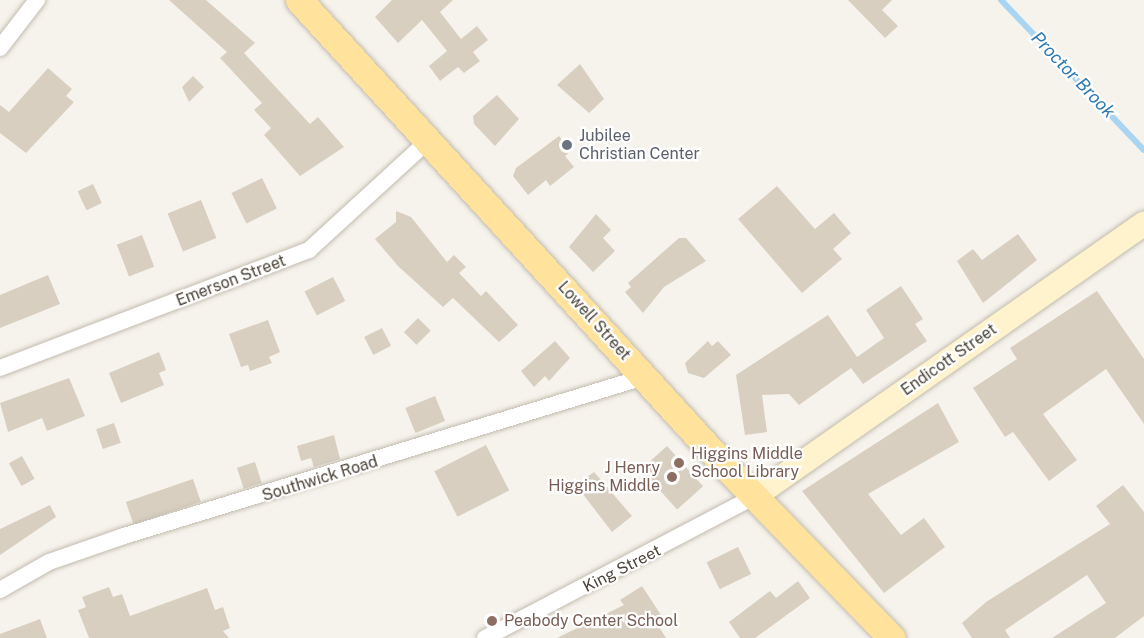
<!DOCTYPE html>
<html>
<head>
<meta charset="utf-8">
<style>
	body { margin:0 }
	#map { position:relative; width:1144px; height:638px; overflow:hidden; background:#f6f3ec; font-family:"Public Sans",sans-serif }
	div>[style] { position:absolute }
	.stream>* { height:6px; margin:-3px; padding:0 3px; transform-origin:3px; border-radius:3px; background:#a9d4f2 }
	.building>* { inset:0; background:#d8cfc1; transform-origin:0 0 }
	.roads { filter:drop-shadow(0 0 2px #c2bbae) drop-shadow(0 0 2px #c2bbae) }
	.street>* { height:16px; margin:-8px; padding:0 8px; transform-origin:8px; border-radius:8px; background:#fff }
	.secondary>* { height:24px; margin:-12px; padding:0 12px; transform-origin:12px; border-radius:12px; background:#fff3cd }
	.primary>* { height:27px; margin:-13.5px; padding:0 13.5px; transform-origin:13.5px; border-radius:13.5px; background:#ffe39c }
	.dots>* { width:16px; height:16px; translate:-50% -50%; box-sizing:border-box; border:3px solid #fff; border-radius:50% }
	span { translate:-50% -50%; white-space:nowrap; text-align:center; line-height:1.15; -webkit-text-stroke:4.5px #fff; paint-order:stroke }
	.worship-label { font-size:16px; color:#5b616d }
	.left { translate:0 -50%; text-align:left }
	.street-label { font-size:16px; color:#4b4439 }
	.education-label { font-size:16px; color:#785e54 }
	.right { translate:-100% -50%; text-align:right }
	.water-label { font-size:18px; color:#2e7ab2; font-style:italic }
</style>
</head>
<body>
<div id="map">
	<div class="stream">
		<i style="left:1001px;top:0;width:207px;rotate:46.4deg"></i>
	</div>
	<div class="building">
		<i style="clip-path:polygon(169px 0,206px 0,255px 43px,244px 53px,310px 124px,318px 117px,344px 147px,300px 176px,264px 135px,271px 128px,254px 110px,262px 103px,220px 58px,227px 52px)"></i>
		<i style="clip-path:polygon(392px 0,453px 0,440px 12px,461px 39px,477px 26px,488px 40px,473px 52px,480px 61px,464px 73px,458px 67px,440px 81px,429px 66px,447px 51px,422px 20px,398px 43px,375px 17px)"></i>
		<i style="clip-path:polygon(848px 0,892px 0,882px 10px,898px 26px,885px 38px)"></i>
		<i style="clip-path:polygon(580px 64px,604px 99px,589px 113px,557px 85px)"></i>
		<i style="clip-path:polygon(48px 68px,72px 89px,66px 96px,74px 102px,26px 153px,0 133px,0 105px,9px 112px)"></i>
		<i style="clip-path:polygon(193px 76px,204px 87px,189px 102px,182px 87px)"></i>
		<i style="clip-path:polygon(497px 95px,519px 119px,495px 146px,474px 124px,473px 116px)"></i>
		<i style="clip-path:polygon(559px 136px,571px 151px,565px 156px,574px 167px,550px 186px,546px 180px,528px 195px,513px 176px,516px 168px)"></i>
		<i style="left:262px;top:178px;width:34px;height:34px;rotate:64deg"></i>
		<i style="left:93px;top:184px;width:21px;height:17px;rotate:65deg"></i>
		<i style="clip-path:polygon(777px 186px,815px 229px,834px 213px,851px 233px,833px 249px,842px 259px,802px 293px,738px 219px)"></i>
		<i style="left:201px;top:200px;width:41px;height:36px;rotate:68deg"></i>
		<i style="clip-path:polygon(396px 211px,411px 217px,447px 262px,454px 255px,466px 267px,459px 273px,481px 296px,486px 291px,518px 325px,499px 342px,453px 298px,443px 307px,398px 266px,375px 239px,396px 222px)"></i>
		<i style="clip-path:polygon(596px 214px,611px 230px,603px 238px,615px 251px,593px 272px,569px 247px)"></i>
		<i style="clip-path:polygon(1018px 234px,1037px 260px,983px 303px,957px 261px,973px 249px,982px 260px)"></i>
		<i style="left:142px;top:235px;width:34px;height:27px;rotate:69deg"></i>
		<i style="clip-path:polygon(679px 238px,686px 238px,706px 261px,664px 287px,643px 313px,625px 292px,631px 287px,628px 283px)"></i>
		<i style="clip-path:polygon(48px 275px,60px 304px,0 328px,0 295px)"></i>
		<i style="left:333px;top:277px;width:27px;height:32px;rotate:63deg"></i>
		<i style="clip-path:polygon(901px 286px,923px 319px,915px 324px,927px 341px,863px 384px,851px 368px,799px 405px,789px 394px,762px 395px,767px 432px,745px 435px,736px 375px,828px 315px,857px 357px,884px 338px,866px 310px)"></i>
		<i style="clip-path:polygon(1097px 291px,1144px 359px,1144px 424px,1106px 369px,1043px 414px,1077px 460px,1049px 481px,1013px 432px,1005px 437px,973px 388px,1017px 359px,1010px 348px)"></i>
		<i style="left:418px;top:318px;width:18px;height:20px;rotate:45deg"></i>
		<i style="clip-path:polygon(268px 320px,280px 352px,269px 357px,272px 363px,250px 371px,248px 365px,241px 367px,229px 334px)"></i>
		<i style="left:382px;top:328px;width:20px;height:20px;rotate:63deg"></i>
		<i style="clip-path:polygon(555px 341px,570px 358px,549px 381px,545px 376px,534px 387px,521px 371px)"></i>
		<i style="clip-path:polygon(708px 341px,712px 346px,718px 341px,731px 355px,704px 378px,688px 373px,685px 363px)"></i>
		<i style="clip-path:polygon(159px 352px,166px 370px,159px 373px,164px 385px,121px 403px,109px 373px)"></i>
		<i style="clip-path:polygon(69px 378px,85px 416px,47px 431px,42px 418px,8px 432px,0 403px)"></i>
		<i style="left:435px;top:396px;width:27px;height:32px;rotate:68deg"></i>
		<i style="clip-path:polygon(938px 403px,959px 442px,868px 494px,901px 535px,924px 518px,945px 547px,884px 593px,802px 491px)"></i>
		<i style="left:114px;top:423px;width:21px;height:19px;rotate:71deg"></i>
		<i style="clip-path:polygon(334px 435px,340px 459px,314px 467px,311px 458px,301px 461px,297px 446px)"></i>
		<i style="left:486px;top:445px;width:51px;height:58px;rotate:63deg"></i>
		<i style="left:667px;top:446px;width:54px;height:35px;rotate:48deg"></i>
		<i style="left:22px;top:456px;width:26px;height:15px;rotate:61deg"></i>
		<i style="left:255px;top:462px;width:22px;height:19px;rotate:72deg"></i>
		<i style="clip-path:polygon(594px 472px,632px 516px,612px 532px,576px 485px)"></i>
		<i style="left:193px;top:479px;width:24px;height:71px;rotate:71deg"></i>
		<i style="clip-path:polygon(1123px 485px,1144px 512px,1144px 616px,1115px 638px,1052px 638px,1106px 603px,1087px 575px,1005px 630px,1010px 638px,972px 638px,962px 623px,986px 602px,1110px 524px,1096px 506px)"></i>
		<i style="clip-path:polygon(50px 505px,56px 517px,0 555px,0 529px)"></i>
		<i style="left:738px;top:547px;width:30px;height:35px;rotate:64deg"></i>
		<i style="clip-path:polygon(798px 581px,810px 598px,755px 638px,740px 638px,729px 622px,770px 591px,776px 598px)"></i>
		<i style="clip-path:polygon(642px 586px,661px 615px,654px 619px,666px 638px,557px 638px,624px 605px,620px 600px)"></i>
		<i style="clip-path:polygon(109px 587px,113px 597px,122px 594px,130px 616px,207px 588px,215px 610px,223px 607px,230px 628px,223px 631px,229px 638px,89px 638px,78px 610px,86px 607px,82px 597px)"></i>
		<i style="clip-path:polygon(40px 619px,47px 638px,0 638px,0 634px)"></i>
	</div>
	<div class="roads">
		<div class="street">
			<i style="left:0;top:48px;width:61px;rotate:-52.4deg"></i>
			<i style="left:0;top:368px;width:331px;rotate:-20.9deg"></i>
			<i style="left:309px;top:250px;width:163px;rotate:-42.5deg"></i>
			<i style="left:0;top:590px;width:56px;rotate:-29.7deg"></i>
			<i style="left:49px;top:562px;width:79px;rotate:-19.1deg"></i>
			<i style="left:124px;top:536px;width:544px;rotate:-17deg"></i>
			<i style="left:485px;top:638px;width:305px;rotate:-27.7deg"></i>
		</div>
		<div class="secondary">
			<i style="left:755px;top:496px;width:475px;rotate:-35deg"></i>
		</div>
		<div class="primary">
			<i style="left:299px;top:0;width:633px;rotate:47.56deg"></i>
			<i style="left:726px;top:467px;width:238px;rotate:45.9deg"></i>
		</div>
	</div>
	<div class="dots">
		<i style="left:567px;top:145px;background:#6b7280"></i>
		<i style="left:679px;top:463px;background:#8d6e63"></i>
		<i style="left:672px;top:477px;background:#8d6e63"></i>
		<i style="left:492px;top:621px;background:#8d6e63"></i>
	</div>
	<div class="worship-label">
		<span class="left" style="left:579px;top:145px">Jubilee<br>Christian Center</span>
	</div>
	<div class="street-label">
		<span style="left:231px;top:281px;rotate:-21deg">Emerson Street</span>
		<span style="left:594px;top:321px;rotate:48deg">Lowell Street</span>
		<span style="left:949px;top:360px;rotate:-35deg">Endicott Street</span>
		<span style="left:320px;top:479px;rotate:-17deg">Southwick Road</span>
		<span style="left:622px;top:569px;rotate:-27deg">King Street</span>
	</div>
	<div class="education-label">
		<span class="left" style="left:691px;top:463px">Higgins Middle<br>School Library</span>
		<span class="right" style="left:660px;top:477px">J Henry<br>Higgins Middle</span>
		<span class="left" style="left:504px;top:621px">Peabody Center School</span>
	</div>
	<div class="water-label">
		<span style="left:1073px;top:75px;rotate:46deg">Proctor Brook</span>
	</div>
</div>
</body>
</html>
